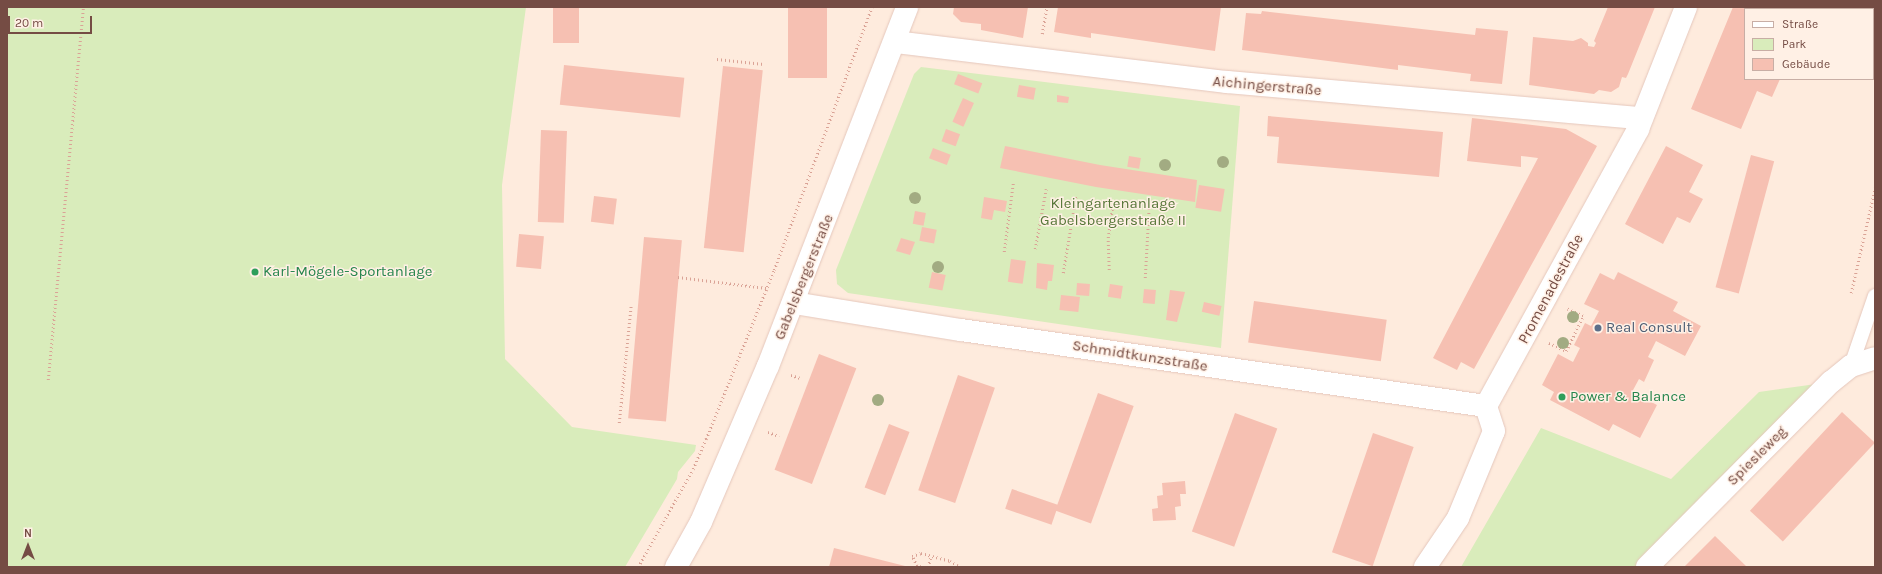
<!DOCTYPE html>
<html>
<head>
<meta charset="utf-8">
<style>
	body { margin:0 }
	#map { position:relative; width:1882px; height:574px; overflow:hidden; background:#feebdd; font-family:Karla,sans-serif }
	div>[style] { position:absolute }
	.green>* { inset:0; background:#d9ecbb }
	.building>* { inset:0; background:#f6c0b2; transform-origin:0 0 }
	.path>* { height:2.5px; margin-top:-1.25px; transform-origin:0; background:repeating-linear-gradient(90deg,#daa396 0 1px,transparent 0 4px) }
	.roads { filter:drop-shadow(0 0 1px #e5c7bc) drop-shadow(0 0 1px #e5c7bc) }
	.lane>* { height:14px; margin:-7px; padding:0 7px; transform-origin:7px; border-radius:7px; background:#fff }
	.street>* { height:22px; margin:-11px; padding:0 11px; transform-origin:11px; border-radius:11px; background:#fff }
	.secondary>* { height:22px; margin:-11px; padding:0 11px; transform-origin:11px; border-radius:11px; background:#fff }
	.trees>* { width:12px; height:12px; margin:-6px; border-radius:50%; background:#a2ab82 }
	.dots>* { width:11px; height:11px; translate:-50% -50%; box-sizing:border-box; border:2px solid #fff0e5; border-radius:50% }
	span { translate:-50% -50%; white-space:nowrap; text-align:center; line-height:1.15; -webkit-text-stroke:3px #fff0e5; paint-order:stroke }
	.street-label { font-size:15px; color:#754c44 }
	.park-label { font-size:15px; color:#577738 }
	.leisure-label { font-size:15px; color:#27864d }
	.left { translate:0 -50%; text-align:left }
	.service-label { font-size:15px; color:#4e5e75 }
	.frame { position:absolute; inset:0; border:8px solid #754c44; pointer-events:none }
	.legend { position:absolute; left:1744px; top:8px; width:130px; height:72px; box-sizing:border-box; background:#fff0e5; border:1px solid #c8aea5; margin:0; padding:5px 7px; list-style:none; font-size:12px; color:#754c44 }
	.legend li { display:flex; align-items:center; gap:8px; height:20px }
	.legend b { width:20px; border:1px solid #c8aea5 }
	.north { position:absolute; left:8px; top:526px; width:40px; height:40px; -webkit-text-stroke:3px #fff0e5; paint-order:stroke; rotate:0deg; font-size:11px; font-weight:700; line-height:16px; text-align:center; color:#754c44 }
	.north::after { content:''; display:block; margin:auto; width:14px; height:18px; background:#754c44; clip-path:polygon(50% 0,100% 100%,50% 72%,0 100%) }
	.scale { position:absolute; left:8px; top:16px; width:84px; height:18px; box-sizing:border-box; border:2px solid #754c44; border-top:0; padding-left:5px; font-size:12px; line-height:14px; white-space:nowrap; color:#754c44; -webkit-text-stroke:3px #fff0e5; paint-order:stroke }
</style>
</head>
<body>
<div id="map">
	<div class="green">
		<i style="clip-path:polygon(7px 7px,526px 7px,502px 185px,505px 359px,572px 427px,696px 445px,695px 451px,678px 472px,677px 479px,625px 567px,7px 567px)"></i>
		<i style="clip-path:polygon(921px 67px,1240px 106px,1221px 348px,848px 293px,837px 284px,836px 270px,914px 74px)"></i>
		<i style="clip-path:polygon(1831px 382px,1647px 567px,1461px 567px,1541px 428px,1671px 479px,1759px 392px)"></i>
	</div>
	<div class="building">
		<i style="left:553px;top:7px;width:26px;height:36px"></i>
		<i style="left:788px;top:7px;width:39px;height:71px"></i>
		<i style="clip-path:polygon(954px 7px,1028px 7px,1023px 38px,981px 30px,981px 24px,961px 22px,953px 14px)"></i>
		<i style="clip-path:polygon(1058px 7px,1221px 7px,1215px 51px,1091px 33px,1091px 38px,1054px 32px)"></i>
		<i style="clip-path:polygon(1608px 7px,1655px 7px,1628px 74px,1626px 78px,1622px 77px,1619px 87px,1611px 92px,1599px 90px,1594px 94px,1529px 85px,1533px 37px,1573px 41px,1581px 38px,1588px 43px,1588px 46px,1594px 47px,1596px 43px,1594px 41px)"></i>
		<i style="clip-path:polygon(1733px 7px,1810px 7px,1745px 9px,1745px 79px,1780px 79px,1772px 97px,1757px 91px,1741px 129px,1691px 109px)"></i>
		<i style="clip-path:polygon(1262px 11px,1475px 35px,1476px 28px,1508px 31px,1502px 84px,1470px 81px,1471px 74px,1398px 65px,1398px 70px,1242px 50px,1246px 13px,1261px 14px)"></i>
		<i style="left:564px;top:65px;width:121px;height:40px;rotate:6deg"></i>
		<i style="left:723px;top:66px;width:40px;height:183px;rotate:6deg"></i>
		<i style="left:958px;top:74px;width:26px;height:11px;rotate:21deg"></i>
		<i style="left:1019px;top:85px;width:17px;height:12px;rotate:10deg"></i>
		<i style="clip-path:polygon(1057px 95px,1069px 97px,1068px 103px,1057px 102px)"></i>
		<i style="left:963px;top:98px;width:12px;height:26px;rotate:24deg"></i>
		<i style="clip-path:polygon(1268px 116px,1443px 132px,1439px 177px,1277px 163px,1279px 137px,1267px 136px)"></i>
		<i style="clip-path:polygon(1472px 118px,1566px 129px,1597px 146px,1474px 369px,1461px 362px,1457px 370px,1433px 358px,1538px 158px,1521px 156px,1521px 167px,1467px 161px)"></i>
		<i style="left:946px;top:129px;width:15px;height:13px;rotate:20deg"></i>
		<i style="left:541px;top:130px;width:26px;height:92px;rotate:2deg"></i>
		<i style="clip-path:polygon(1005px 146px,1100px 165px,1197px 180px,1195px 202px,1096px 187px,1000px 168px)"></i>
		<i style="clip-path:polygon(1666px 146px,1703px 165px,1689px 192px,1703px 199px,1690px 223px,1677px 217px,1663px 244px,1625px 224px)"></i>
		<i style="left:933px;top:148px;width:19px;height:11px;rotate:21deg"></i>
		<i style="left:1751px;top:155px;width:24px;height:137px;rotate:15deg"></i>
		<i style="left:1129px;top:156px;width:12px;height:11px;rotate:9deg"></i>
		<i style="left:1199px;top:185px;width:26px;height:23px;rotate:9deg"></i>
		<i style="left:594px;top:196px;width:23px;height:26px;rotate:7deg"></i>
		<i style="clip-path:polygon(984px 197px,1007px 201px,1005px 212px,994px 210px,992px 220px,981px 218px)"></i>
		<i style="left:915px;top:211px;width:11px;height:13px;rotate:10deg"></i>
		<i style="left:922px;top:227px;width:15px;height:14px;rotate:11deg"></i>
		<i style="left:519px;top:234px;width:25px;height:33px;rotate:5deg"></i>
		<i style="left:644px;top:237px;width:38px;height:182px;rotate:5deg"></i>
		<i style="clip-path:polygon(901px 238px,915px 242px,910px 255px,896px 251px)"></i>
		<i style="left:1011px;top:259px;width:15px;height:23px;rotate:8deg"></i>
		<i style="clip-path:polygon(1037px 263px,1054px 265px,1052px 281px,1048px 281px,1047px 290px,1036px 288px)"></i>
		<i style="left:932px;top:272px;width:14px;height:16px;rotate:12deg"></i>
		<i style="clip-path:polygon(1618px 272px,1678px 302px,1673px 311px,1701px 326px,1685px 356px,1656px 341px,1648px 357px,1654px 360px,1644px 382px,1639px 379px,1632px 392px,1657px 405px,1640px 438px,1613px 424px,1609px 431px,1550px 400px,1554px 392px,1542px 385px,1558px 354px,1573px 362px,1580px 348px,1574px 345px,1585px 323px,1591px 326px,1599px 311px,1584px 304px,1600px 273px,1614px 280px)"></i>
		<i style="left:1077px;top:283px;width:13px;height:12px;rotate:4deg"></i>
		<i style="left:1110px;top:284px;width:13px;height:13px;rotate:9deg"></i>
		<i style="left:1144px;top:289px;width:12px;height:14px;rotate:5deg"></i>
		<i style="clip-path:polygon(1170px 290px,1185px 292px,1177px 322px,1166px 320px)"></i>
		<i style="left:1061px;top:295px;width:19px;height:15px;rotate:6deg"></i>
		<i style="left:1254px;top:301px;width:134px;height:42px;rotate:8deg"></i>
		<i style="left:1204px;top:302px;width:18px;height:10px;rotate:13deg"></i>
		<i style="left:819px;top:354px;width:40px;height:124px;rotate:21deg"></i>
		<i style="left:958px;top:375px;width:39px;height:122px;rotate:19deg"></i>
		<i style="left:1098px;top:393px;width:38px;height:125px;rotate:20deg"></i>
		<i style="left:1842px;top:412px;width:45px;height:135px;rotate:43deg"></i>
		<i style="left:1235px;top:413px;width:45px;height:126px;rotate:20deg"></i>
		<i style="left:889px;top:424px;width:22px;height:68px;rotate:21deg"></i>
		<i style="left:1373px;top:433px;width:43px;height:126px;rotate:19deg"></i>
		<i style="clip-path:polygon(1185px 481px,1186px 494px,1180px 494px,1181px 506px,1175px 507px,1176px 520px,1153px 521px,1152px 509px,1158px 508px,1157px 496px,1163px 495px,1162px 483px)"></i>
		<i style="left:1012px;top:489px;width:49px;height:21px;rotate:19deg"></i>
		<i style="clip-path:polygon(1715px 536px,1747px 567px,1684px 567px)"></i>
		<i style="clip-path:polygon(834px 548px,905px 566px,905px 567px,829px 567px)"></i>
	</div>
	<div class="path">
		<i style="left:1042px;top:34px;width:27px;rotate:-80deg"></i>
		<i style="left:717px;top:59px;width:47px;rotate:6.1deg"></i>
		<i style="left:1035px;top:249px;width:61px;rotate:-79.6deg"></i>
		<i style="left:1004px;top:252px;width:69px;rotate:-82.5deg"></i>
		<i style="left:1109px;top:270px;width:32px;rotate:-92deg"></i>
		<i style="left:1108px;top:238px;width:37px;rotate:-82deg"></i>
		<i style="left:1063px;top:273px;width:79px;rotate:-80.5deg"></i>
		<i style="left:678px;top:277px;width:89px;rotate:7.1deg"></i>
		<i style="left:1145px;top:278px;width:71px;rotate:-86.8deg"></i>
		<i style="left:1851px;top:293px;width:108px;rotate:-77.1deg"></i>
		<i style="left:1549px;top:343px;width:19px;rotate:25deg"></i>
		<i style="left:1566px;top:351px;width:39px;rotate:-64deg"></i>
		<i style="left:1583px;top:316px;width:17px;rotate:-156deg"></i>
		<i style="left:791px;top:375px;width:9px;rotate:18deg"></i>
		<i style="left:48px;top:380px;width:375px;rotate:-84.6deg"></i>
		<i style="left:619px;top:423px;width:119px;rotate:-84.2deg"></i>
		<i style="left:768px;top:432px;width:12px;rotate:20deg"></i>
		<i style="left:638px;top:567px;width:112px;rotate:-60.7deg"></i>
		<i style="left:693px;top:469px;width:33px;rotate:-67deg"></i>
		<i style="left:706px;top:439px;width:182px;rotate:-68.1deg"></i>
		<i style="left:774px;top:270px;width:281px;rotate:-69.6deg"></i>
		<i style="left:921px;top:567px;width:4px;rotate:-166deg"></i>
		<i style="left:917px;top:566px;width:11px;rotate:-117deg"></i>
		<i style="left:912px;top:556px;width:9px;rotate:-18deg"></i>
		<i style="left:921px;top:553px;width:30px;rotate:15deg"></i>
		<i style="left:950px;top:561px;width:12px;rotate:31deg"></i>
		<i style="left:928px;top:567px;width:11px;rotate:-75deg"></i>
	</div>
	<div class="roads">
		<div class="lane">
			<i style="left:1851px;top:366px;width:74px;rotate:-71.1deg"></i>
		</div>
		<div class="street">
			<i style="left:895px;top:42px;width:334px;rotate:6.9deg"></i>
			<i style="left:1227px;top:82px;width:416px;rotate:5deg"></i>
			<i style="left:794px;top:303px;width:169px;rotate:9.2deg"></i>
			<i style="left:961px;top:330px;width:530px;rotate:8.24deg"></i>
			<i style="left:1425px;top:567px;width:59px;rotate:-56deg"></i>
			<i style="left:1458px;top:518px;width:94px;rotate:-67.5deg"></i>
			<i style="left:1494px;top:431px;width:26px;rotate:-108deg"></i>
			<i style="left:1486px;top:406px;width:316px;rotate:-61.2deg"></i>
			<i style="left:1638px;top:129px;width:131px;rotate:-68.5deg"></i>
			<i style="left:1647px;top:567px;width:261px;rotate:-45.2deg"></i>
			<i style="left:1831px;top:382px;width:26px;rotate:-39deg"></i>
			<i style="left:1851px;top:366px;width:25px;rotate:-18deg"></i>
		</div>
		<div class="secondary">
			<i style="left:676px;top:567px;width:51px;rotate:-60.9deg"></i>
			<i style="left:701px;top:522px;width:170px;rotate:-66.8deg"></i>
			<i style="left:768px;top:366px;width:385px;rotate:-68.8deg"></i>
		</div>
	</div>
	<div class="trees">
		<i style="left:1223px;top:162px"></i>
		<i style="left:1165px;top:165px"></i>
		<i style="left:915px;top:198px"></i>
		<i style="left:938px;top:267px"></i>
		<i style="left:1573px;top:317px"></i>
		<i style="left:1563px;top:343px"></i>
		<i style="left:878px;top:400px"></i>
	</div>
	<div class="dots">
		<i style="left:255px;top:272px;background:#2e9e5b"></i>
		<i style="left:1598px;top:328px;background:#5c6f8a"></i>
		<i style="left:1562px;top:397px;background:#2e9e5b"></i>
	</div>
	<div class="street-label">
		<span style="left:1267px;top:86px;rotate:5deg">Aichingerstraße</span>
		<span style="left:804px;top:277px;rotate:-68deg">Gabelsbergerstraße</span>
		<span style="left:1551px;top:289px;rotate:-62deg">Promenadestraße</span>
		<span style="left:1140px;top:356px;rotate:9deg">Schmidtkunzstraße</span>
		<span style="left:1757px;top:456px;rotate:-45deg">Spiesleweg</span>
	</div>
	<div class="park-label">
		<span style="left:1113px;top:212px">Kleingartenanlage<br>Gabelsbergerstraße II</span>
	</div>
	<div class="leisure-label">
		<span class="left" style="left:263px;top:272px">Karl-Mögele-Sportanlage</span>
		<span class="left" style="left:1570px;top:397px">Power &amp; Balance</span>
	</div>
	<div class="service-label">
		<span class="left" style="left:1606px;top:328px">Real Consult</span>
	</div>
	<div class="frame"></div>
	<ul class="legend">
	<li><b style="height:5px;background:#fff"></b>Straße</li>
	<li><b style="height:11px;background:#d9ecbb"></b>Park</li>
	<li><b style="height:11px;background:#f6c0b2"></b>Gebäude</li>
	</ul>
	<div class="north">N</div>
	<div class="scale">20 m</div>
</div>
</body>
</html>
